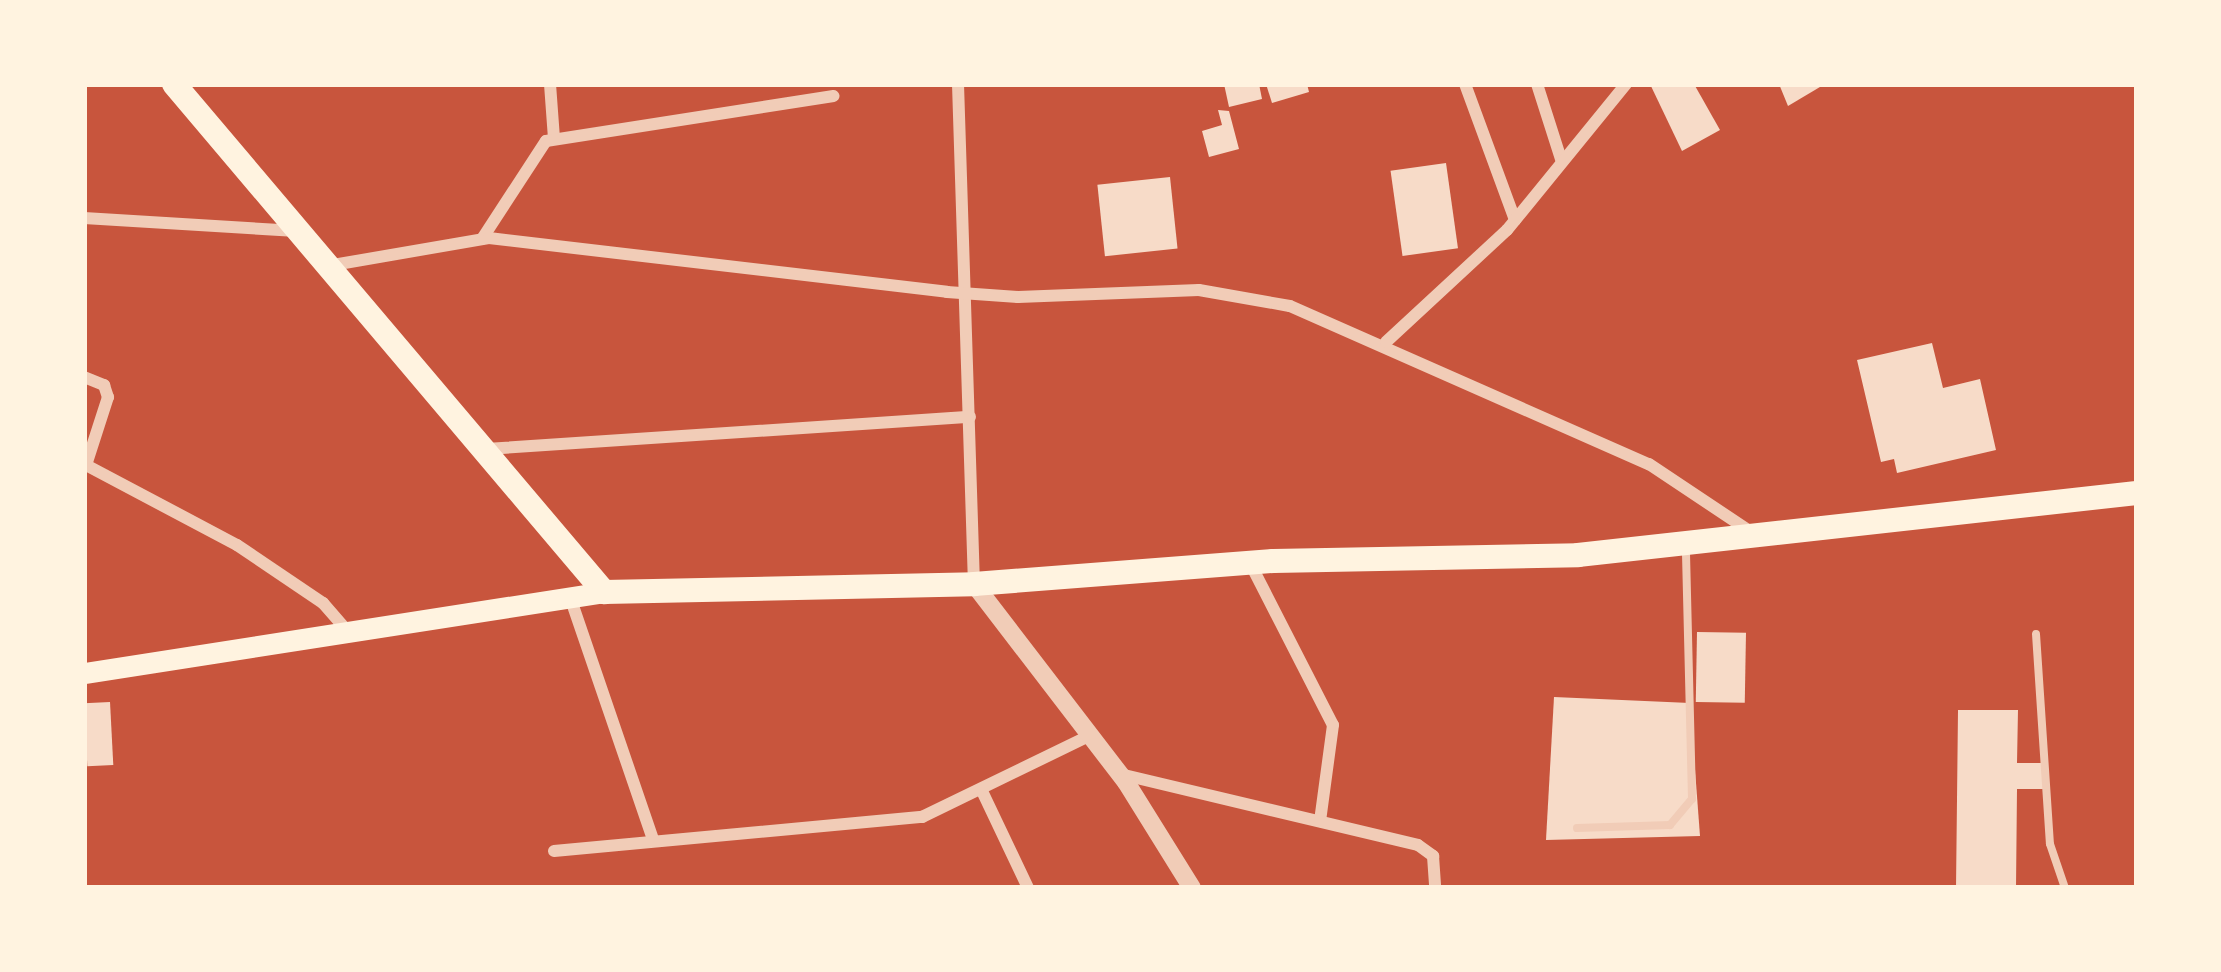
<!DOCTYPE html>
<html>
<head>
<meta charset="utf-8">
<style>
	body { margin:0 }
	#map { position:relative; width:2221px; height:972px; overflow:hidden; background:#c8553d; font-family:"IBM Plex Sans",sans-serif }
	div>[style] { position:absolute }
	.building>* { inset:0; background:#f7dbc8; transform-origin:0 0 }
	.service>* { height:8px; margin:-4px; padding:0 4px; transform-origin:4px; border-radius:4px; background:#f1ccb7 }
	.minor>* { height:12px; margin:-6px; padding:0 6px; transform-origin:6px; border-radius:6px; background:#f1ccb7 }
	.tertiary>* { height:18px; margin:-9px; padding:0 9px; transform-origin:9px; border-radius:9px; background:#f1ccb7 }
	.secondary>* { height:21px; margin:-10.5px; padding:0 10.5px; transform-origin:10.5px; border-radius:10.5px; background:#fff3e0 }
	.primary>* { height:24px; margin:-12px; padding:0 12px; transform-origin:12px; border-radius:12px; background:#fff3e0 }
	span { translate:-50% -50%; white-space:nowrap; text-align:center; line-height:1.15; -webkit-text-stroke:9px #fff3e0; paint-order:stroke }
	.frame { position:absolute; inset:0; border:87px solid #fff3e0; pointer-events:none }
</style>
</head>
<body>
<div id="map">
	<div class="building">
		<i style="clip-path:polygon(1224px 84px,1259px 84px,1262px 99px,1229px 107px)"></i>
		<i style="clip-path:polygon(1266px 84px,1307px 84px,1309px 92px,1272px 103px)"></i>
		<i style="clip-path:polygon(1650px 84px,1694px 84px,1720px 130px,1682px 151px)"></i>
		<i style="clip-path:polygon(1779px 84px,1825px 84px,1788px 106px)"></i>
		<i style="clip-path:polygon(1218px 110px,1229px 111px,1239px 149px,1209px 157px,1202px 131px,1222px 125px)"></i>
		<i style="left:1446px;top:163px;width:86px;height:56px;rotate:82deg"></i>
		<i style="left:1170px;top:177px;width:72px;height:73px;rotate:84deg"></i>
		<i style="clip-path:polygon(1932px 343px,1943px 388px,1980px 379px,1996px 450px,1897px 473px,1894px 459px,1881px 462px,1857px 360px)"></i>
		<i style="left:1697px;top:632px;width:49px;height:70px;rotate:1deg"></i>
		<i style="clip-path:polygon(1554px 697px,1690px 703px,1700px 836px,1546px 840px)"></i>
		<i style="left:110px;top:702px;width:63px;height:26px;rotate:87deg"></i>
		<i style="clip-path:polygon(1958px 710px,2018px 710px,2017px 763px,2048px 763px,2048px 789px,2017px 789px,2016px 888px,1956px 888px)"></i>
	</div>
	<div class="service">
		<i style="left:2036px;top:634px;width:210px;rotate:86.2deg"></i>
		<i style="left:2050px;top:844px;width:46px;rotate:71.2deg"></i>
		<i style="left:1577px;top:828px;width:93px;rotate:-1.8deg"></i>
		<i style="left:1670px;top:825px;width:34px;rotate:-50deg"></i>
		<i style="left:1692px;top:799px;width:254px;rotate:-91.4deg"></i>
	</div>
	<div class="minor">
		<i style="left:550px;top:84px;width:55px;rotate:85.8deg"></i>
		<i style="left:958px;top:84px;width:500px;rotate:88.17deg"></i>
		<i style="left:1465px;top:84px;width:145px;rotate:69.8deg"></i>
		<i style="left:1537px;top:84px;width:79px;rotate:72.3deg"></i>
		<i style="left:84px;top:218px;width:213px;rotate:3.5deg"></i>
		<i style="left:482px;top:239px;width:117px;rotate:-56.9deg"></i>
		<i style="left:546px;top:141px;width:291px;rotate:-8.9deg"></i>
		<i style="left:327px;top:266px;width:164px;rotate:-9.8deg"></i>
		<i style="left:489px;top:238px;width:461px;rotate:6.7deg"></i>
		<i style="left:947px;top:292px;width:71px;rotate:4deg"></i>
		<i style="left:1018px;top:297px;width:181px;rotate:-2.2deg"></i>
		<i style="left:1199px;top:290px;width:92px;rotate:10deg"></i>
		<i style="left:1290px;top:306px;width:392px;rotate:23.8deg"></i>
		<i style="left:1649px;top:464px;width:123px;rotate:33.7deg"></i>
		<i style="left:1386px;top:342px;width:165px;rotate:-42.8deg"></i>
		<i style="left:1507px;top:230px;width:188px;rotate:-50.8deg"></i>
		<i style="left:84px;top:377px;width:22px;rotate:22deg"></i>
		<i style="left:104px;top:385px;width:13px;rotate:72deg"></i>
		<i style="left:108px;top:397px;width:71px;rotate:107.9deg"></i>
		<i style="left:486px;top:449px;width:485px;rotate:-3.8deg"></i>
		<i style="left:84px;top:464px;width:173px;rotate:27.9deg"></i>
		<i style="left:237px;top:545px;width:104px;rotate:34deg"></i>
		<i style="left:323px;top:603px;width:37px;rotate:49deg"></i>
		<i style="left:1250px;top:563px;width:182px;rotate:62.9deg"></i>
		<i style="left:1333px;top:725px;width:97px;rotate:97.7deg"></i>
		<i style="left:570px;top:597px;width:254px;rotate:71.1deg"></i>
		<i style="left:1120px;top:774px;width:306px;rotate:13.4deg"></i>
		<i style="left:1418px;top:845px;width:19px;rotate:36deg"></i>
		<i style="left:1433px;top:856px;width:32px;rotate:86deg"></i>
		<i style="left:982px;top:791px;width:107px;rotate:64.6deg"></i>
		<i style="left:554px;top:851px;width:370px;rotate:-5.3deg"></i>
		<i style="left:922px;top:817px;width:188px;rotate:-25.9deg"></i>
	</div>
	<div class="tertiary">
		<i style="left:974px;top:584px;width:250px;rotate:52.5deg"></i>
		<i style="left:1126px;top:782px;width:125px;rotate:58.1deg"></i>
	</div>
	<div class="secondary">
		<i style="left:84px;top:673px;width:526px;rotate:-8.85deg"></i>
	</div>
	<div class="primary">
		<i style="left:174px;top:84px;width:666px;rotate:49.75deg"></i>
		<i style="left:604px;top:592px;width:370px;rotate:-1.2deg"></i>
		<i style="left:974px;top:584px;width:300px;rotate:-4.4deg"></i>
		<i style="left:1273px;top:561px;width:305px;rotate:-1.1deg"></i>
		<i style="left:1578px;top:555px;width:562px;rotate:-6.33deg"></i>
	</div>
	<div class="frame"></div>
</div>
</body>
</html>
